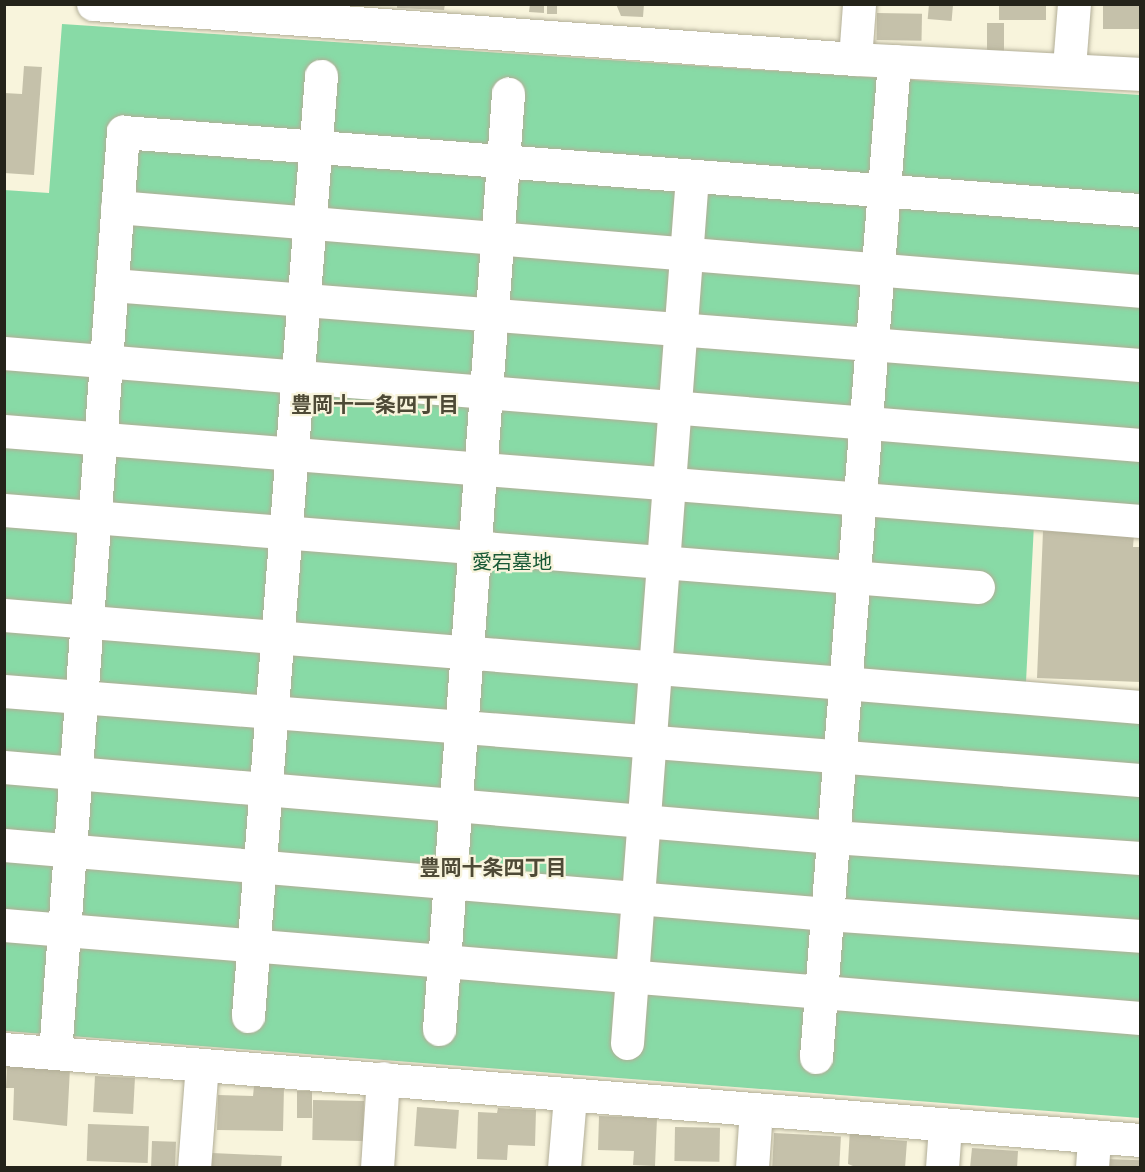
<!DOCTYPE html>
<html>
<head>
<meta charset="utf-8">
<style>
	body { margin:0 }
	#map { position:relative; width:1145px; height:1172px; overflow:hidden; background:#f8f4dc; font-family:"Roboto Condensed","Noto Sans JP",sans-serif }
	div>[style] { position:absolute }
	.green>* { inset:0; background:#88daa6 }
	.building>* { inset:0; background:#c5c1aa; transform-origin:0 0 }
	.roads { filter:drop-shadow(0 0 2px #b2ae97) drop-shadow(0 0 2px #b2ae97) }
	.minor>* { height:33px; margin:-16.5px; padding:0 16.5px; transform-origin:16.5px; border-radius:16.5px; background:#fff }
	span { translate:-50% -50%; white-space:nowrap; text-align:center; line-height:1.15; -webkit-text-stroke:4.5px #f8f4dc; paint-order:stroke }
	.park-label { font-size:20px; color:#195936 }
	.neighbourhood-label { font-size:21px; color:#4e4a36; font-weight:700 }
	.frame { position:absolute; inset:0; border:6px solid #24231a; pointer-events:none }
</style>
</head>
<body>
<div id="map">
	<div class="green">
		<i style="clip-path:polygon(62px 24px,1140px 95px,1140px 530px,1034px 524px,1026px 682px,1140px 692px,1140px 1118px,5px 1031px,4px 190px,49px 193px)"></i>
	</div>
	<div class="building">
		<i style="clip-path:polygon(397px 4px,445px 4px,444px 10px,397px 8px)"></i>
		<i style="clip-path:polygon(530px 4px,544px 4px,544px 13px,529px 12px)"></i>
		<i style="left:547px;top:4px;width:10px;height:10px"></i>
		<i style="clip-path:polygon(616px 4px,644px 4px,643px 17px,621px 16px)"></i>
		<i style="left:929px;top:4px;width:24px;height:15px;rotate:5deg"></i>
		<i style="left:999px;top:4px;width:47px;height:16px"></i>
		<i style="left:1103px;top:4px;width:37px;height:25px"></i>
		<i style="left:877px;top:13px;width:45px;height:27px;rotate:1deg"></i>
		<i style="left:987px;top:23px;width:17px;height:31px"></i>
		<i style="clip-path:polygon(24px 66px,42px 67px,34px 175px,4px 173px,4px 93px,22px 94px)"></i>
		<i style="clip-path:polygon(1043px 531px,1134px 534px,1133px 547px,1140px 547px,1140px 682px,1037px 678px)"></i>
		<i style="clip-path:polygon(7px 1065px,70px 1068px,67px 1126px,13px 1120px,14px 1088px,6px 1088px)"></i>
		<i style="left:95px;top:1076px;width:40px;height:36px;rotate:3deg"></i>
		<i style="clip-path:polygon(254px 1086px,284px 1087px,283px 1131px,217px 1130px,218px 1095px,253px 1096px)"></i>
		<i style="left:297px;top:1091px;width:15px;height:27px"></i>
		<i style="left:313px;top:1100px;width:51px;height:40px;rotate:1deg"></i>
		<i style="left:417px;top:1107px;width:42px;height:39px;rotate:4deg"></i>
		<i style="clip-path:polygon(498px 1108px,536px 1110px,535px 1146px,508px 1145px,507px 1160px,477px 1159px,478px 1112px,497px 1113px)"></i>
		<i style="clip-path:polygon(599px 1116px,657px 1118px,655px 1166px,633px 1165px,634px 1151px,598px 1150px)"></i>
		<i style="left:88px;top:1124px;width:61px;height:37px;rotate:2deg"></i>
		<i style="left:675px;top:1127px;width:45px;height:34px;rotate:1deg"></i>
		<i style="clip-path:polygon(850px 1128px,881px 1131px,880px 1139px,907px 1141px,905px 1168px,858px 1168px,848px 1164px)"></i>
		<i style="left:774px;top:1133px;width:67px;height:35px;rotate:3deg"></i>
		<i style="left:152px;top:1141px;width:24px;height:27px;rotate:2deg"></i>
		<i style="clip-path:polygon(972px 1148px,1018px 1151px,1017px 1168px,970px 1168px)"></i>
		<i style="clip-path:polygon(212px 1153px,282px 1156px,281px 1168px,211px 1168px)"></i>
		<i style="left:1106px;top:1159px;width:34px;height:9px;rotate:2deg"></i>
	</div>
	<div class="roads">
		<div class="minor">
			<i style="left:93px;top:4px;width:764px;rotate:4.13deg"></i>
			<i style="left:855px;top:59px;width:285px;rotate:3deg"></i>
			<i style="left:855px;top:59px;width:55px;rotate:-85.8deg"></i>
			<i style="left:1069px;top:67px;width:63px;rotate:-85.5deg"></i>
			<i style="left:117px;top:207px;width:1026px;rotate:4.69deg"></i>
			<i style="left:112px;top:285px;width:1031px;rotate:4.45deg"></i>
			<i style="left:4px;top:353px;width:1140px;rotate:4.63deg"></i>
			<i style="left:4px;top:431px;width:1140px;rotate:4.53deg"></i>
			<i style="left:4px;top:510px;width:977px;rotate:4.52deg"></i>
			<i style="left:4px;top:615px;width:1140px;rotate:4.63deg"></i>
			<i style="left:4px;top:691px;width:1139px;rotate:4.48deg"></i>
			<i style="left:4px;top:767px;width:832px;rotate:4.83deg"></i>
			<i style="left:833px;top:837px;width:308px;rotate:3.9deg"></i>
			<i style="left:4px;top:845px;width:826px;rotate:4.79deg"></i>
			<i style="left:827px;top:914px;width:314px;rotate:4deg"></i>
			<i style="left:4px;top:925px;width:1140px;rotate:4.68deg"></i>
			<i style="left:248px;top:1016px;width:943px;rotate:-85.56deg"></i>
			<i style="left:439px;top:1029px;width:938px;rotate:-85.78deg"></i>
			<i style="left:627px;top:1043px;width:868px;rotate:-85.71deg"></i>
			<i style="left:4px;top:1049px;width:1140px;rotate:4.58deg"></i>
			<i style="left:55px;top:1053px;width:924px;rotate:-85.78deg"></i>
			<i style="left:123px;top:132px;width:1020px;rotate:4.39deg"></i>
			<i style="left:816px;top:1057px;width:999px;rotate:-85.52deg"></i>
			<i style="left:194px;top:1168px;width:103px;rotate:-85.6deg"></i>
			<i style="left:377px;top:1168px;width:90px;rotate:-86.2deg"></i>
			<i style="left:564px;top:1168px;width:72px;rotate:-85.2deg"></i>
			<i style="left:752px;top:1168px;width:58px;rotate:-86.1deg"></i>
			<i style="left:942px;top:1168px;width:42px;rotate:-85.9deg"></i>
			<i style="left:1092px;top:1168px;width:31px;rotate:-86deg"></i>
		</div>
	</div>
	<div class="park-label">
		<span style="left:512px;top:562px">愛宕墓地</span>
	</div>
	<div class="neighbourhood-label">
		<span style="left:375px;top:405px">豊岡十一条四丁目</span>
		<span style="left:493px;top:868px">豊岡十条四丁目</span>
	</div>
	<div class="frame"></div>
</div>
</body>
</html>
